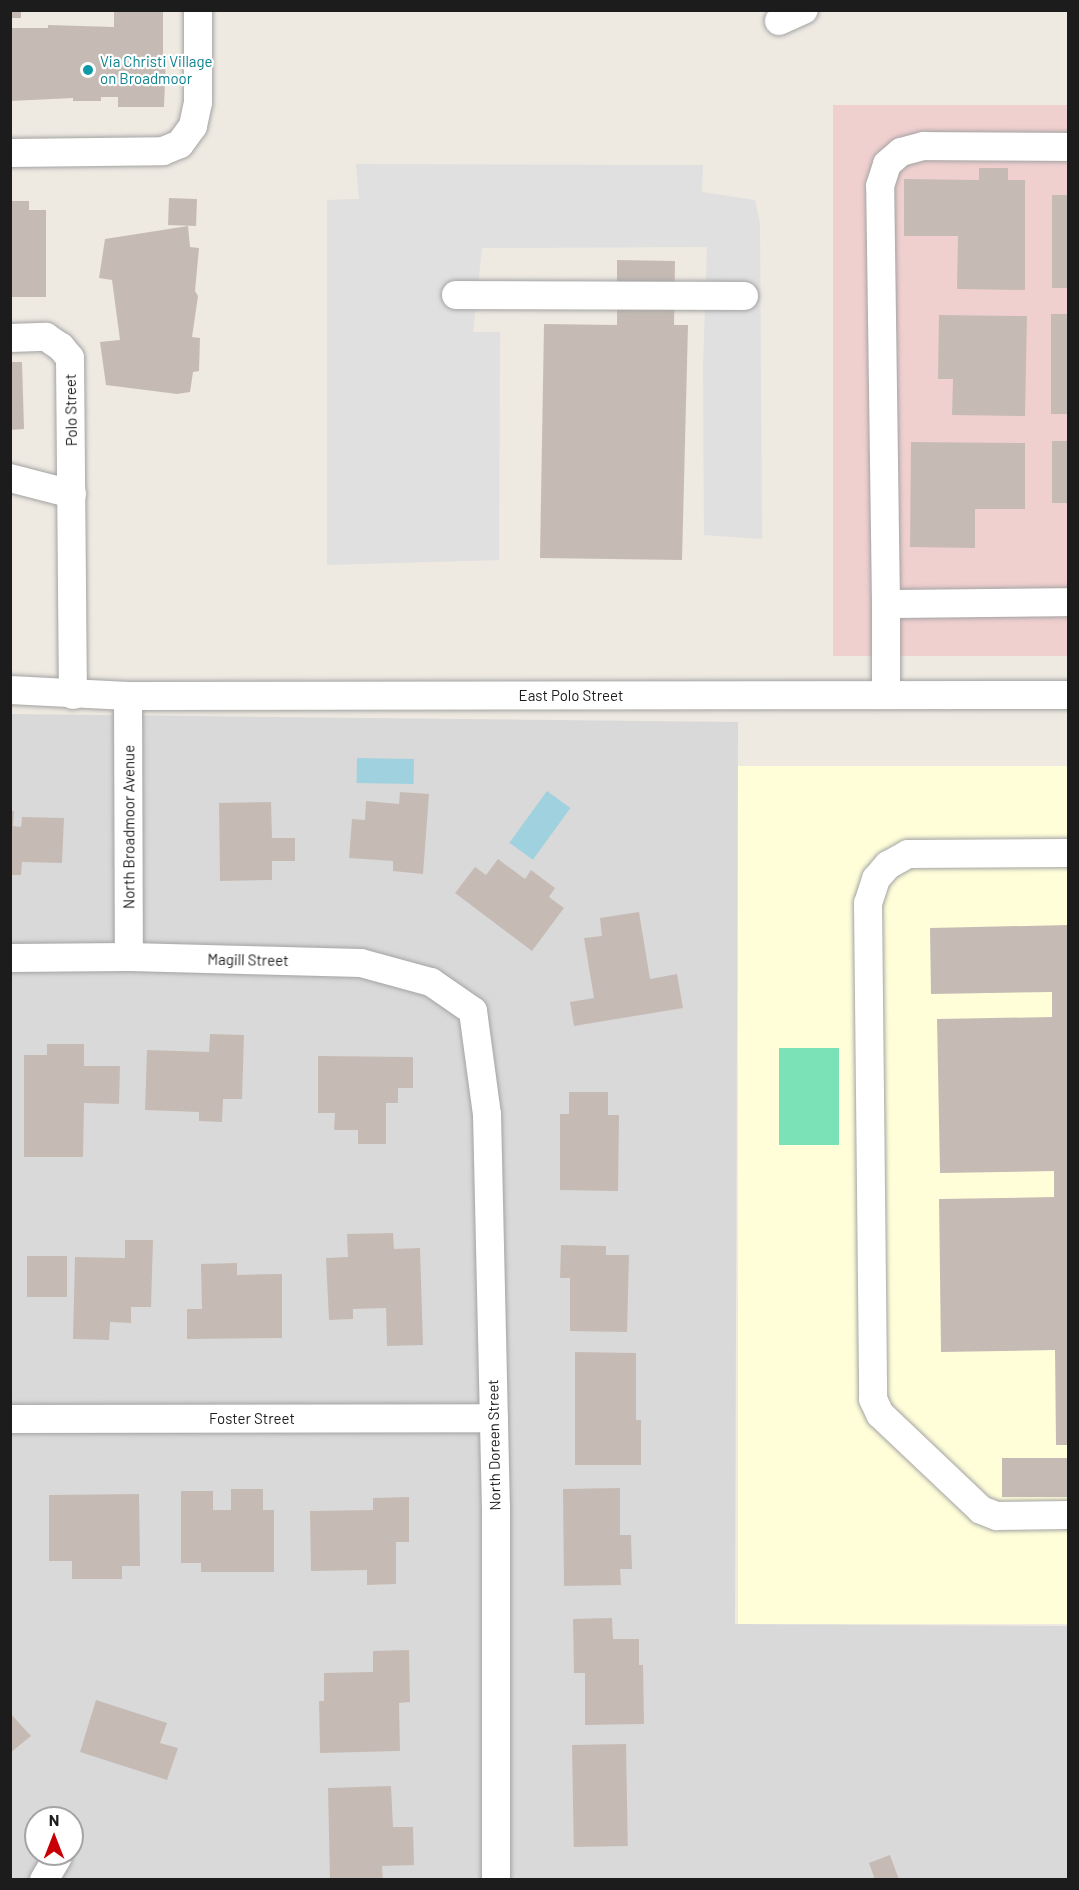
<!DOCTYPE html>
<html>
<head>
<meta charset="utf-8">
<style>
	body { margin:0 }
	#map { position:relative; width:1079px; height:1890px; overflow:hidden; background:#eee9e1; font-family:Barlow,sans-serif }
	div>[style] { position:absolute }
	.residential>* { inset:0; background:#dad9d9 }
	.commercial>* { inset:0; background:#f0cfcf; transform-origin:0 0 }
	.education>* { inset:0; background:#fffed9; transform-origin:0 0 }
	.pitch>* { inset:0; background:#7be1b6; transform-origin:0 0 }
	.parking>* { inset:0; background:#e0e0e0 }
	.water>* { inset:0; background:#9fd2de; transform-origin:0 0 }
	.building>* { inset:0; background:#c6bbb4; transform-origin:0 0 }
	.roads { filter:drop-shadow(0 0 2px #a3a3a3) drop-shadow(0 0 2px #a3a3a3) }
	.minor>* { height:28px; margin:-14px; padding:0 14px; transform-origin:14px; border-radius:14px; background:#fff }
	.dots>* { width:16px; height:16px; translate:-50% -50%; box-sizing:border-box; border:3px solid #fff; border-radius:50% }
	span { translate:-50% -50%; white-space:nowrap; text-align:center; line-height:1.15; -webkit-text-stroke:4.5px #fff; paint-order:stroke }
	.culture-label { font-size:15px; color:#0d838f }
	.left { translate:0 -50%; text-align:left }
	.street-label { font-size:15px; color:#1c1c1c }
	.frame { position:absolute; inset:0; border:12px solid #1c1c1c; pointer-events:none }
	.north { position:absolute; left:24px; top:1806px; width:60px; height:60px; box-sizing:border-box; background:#fff; border:2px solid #a4a4a4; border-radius:50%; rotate:0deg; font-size:16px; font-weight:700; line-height:24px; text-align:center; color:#1c1c1c }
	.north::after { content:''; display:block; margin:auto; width:21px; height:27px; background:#c80006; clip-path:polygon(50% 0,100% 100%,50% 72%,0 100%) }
</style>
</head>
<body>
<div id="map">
	<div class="residential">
		<i style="clip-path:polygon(evenodd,11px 714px,738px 722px,735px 1624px,1068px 1626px,1068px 1879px,11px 1880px,11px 714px,36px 1818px,72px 1818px,72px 1854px,36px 1854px,36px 1818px)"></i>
	</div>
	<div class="commercial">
		<i style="left:1068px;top:105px;width:551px;height:235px;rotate:90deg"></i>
	</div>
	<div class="education">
		<i style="left:738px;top:766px;width:330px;height:858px"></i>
	</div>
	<div class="pitch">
		<i style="left:779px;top:1048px;width:60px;height:97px"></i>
	</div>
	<div class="parking">
		<i style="clip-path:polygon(356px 164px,703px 165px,702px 192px,755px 200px,760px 224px,762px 539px,704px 535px,703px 368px,707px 247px,482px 248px,473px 332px,500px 332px,499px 560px,327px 565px,327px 200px,359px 199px)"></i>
	</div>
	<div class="water">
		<i style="left:357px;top:758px;width:57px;height:25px;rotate:1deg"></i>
		<i style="left:547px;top:791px;width:29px;height:64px;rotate:36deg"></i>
	</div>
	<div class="building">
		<i style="left:10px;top:10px;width:11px;height:8px"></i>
		<i style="clip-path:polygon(114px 10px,163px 10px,163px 56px,166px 56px,164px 107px,118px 107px,118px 97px,101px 97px,101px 101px,73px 101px,73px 98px,10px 101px,10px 28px,48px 28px,48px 25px,114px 27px)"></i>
		<i style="clip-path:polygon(979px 168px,1008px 168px,1008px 180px,1025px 180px,1025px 290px,957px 289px,958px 236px,904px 236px,904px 179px,979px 180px)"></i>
		<i style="left:1068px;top:195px;width:93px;height:16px;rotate:90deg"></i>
		<i style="left:169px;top:198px;width:28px;height:27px;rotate:2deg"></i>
		<i style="clip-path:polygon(10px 201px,29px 201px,29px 210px,46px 210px,46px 297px,10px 297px)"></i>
		<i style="clip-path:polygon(188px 226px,190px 247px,199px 248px,195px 291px,198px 296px,192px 337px,200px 338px,199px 371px,193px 372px,190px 392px,177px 394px,106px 385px,100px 342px,120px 340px,112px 280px,99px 278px,105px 239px)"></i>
		<i style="clip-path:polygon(617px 260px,675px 261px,674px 325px,688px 325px,682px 560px,540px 558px,544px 324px,617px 325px)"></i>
		<i style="left:1051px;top:314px;width:17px;height:100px"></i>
		<i style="clip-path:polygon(939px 315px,1027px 316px,1025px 416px,952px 415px,953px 379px,938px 379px)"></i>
		<i style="clip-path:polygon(10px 362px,22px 362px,24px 429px,10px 430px)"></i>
		<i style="left:1052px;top:441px;width:16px;height:62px"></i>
		<i style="clip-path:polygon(911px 442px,1025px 443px,1025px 509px,975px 509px,975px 548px,910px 547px)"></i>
		<i style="clip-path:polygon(400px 792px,429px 794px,423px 874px,393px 871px,393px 861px,349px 858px,352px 819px,365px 820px,366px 801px,399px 804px)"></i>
		<i style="clip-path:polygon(271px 802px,272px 838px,295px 838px,295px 861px,272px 861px,272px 880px,220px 881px,219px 803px)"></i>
		<i style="clip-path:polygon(10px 811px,14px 811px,13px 826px,21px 827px,22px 817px,64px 818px,62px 863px,22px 862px,21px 875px,10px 875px)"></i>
		<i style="clip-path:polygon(498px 859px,525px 879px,531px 870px,555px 888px,549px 897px,564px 908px,532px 951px,455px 893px,475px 867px,486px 875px)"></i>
		<i style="clip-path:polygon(639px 912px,650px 979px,677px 974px,683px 1008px,574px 1026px,570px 1002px,594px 998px,584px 938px,602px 936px,600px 918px)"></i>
		<i style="clip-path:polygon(1068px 925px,1068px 1445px,1056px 1445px,1055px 1350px,941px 1352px,939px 1199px,1054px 1197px,1054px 1171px,940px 1173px,937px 1019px,1052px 1017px,1052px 992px,931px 994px,930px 928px)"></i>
		<i style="clip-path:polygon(210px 1034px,244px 1035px,242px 1099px,223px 1099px,222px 1122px,199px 1121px,199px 1112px,145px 1110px,147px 1050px,209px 1052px)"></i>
		<i style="clip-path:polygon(47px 1044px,84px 1044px,84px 1066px,120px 1066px,119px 1104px,84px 1103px,83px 1157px,24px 1157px,24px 1055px,47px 1055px)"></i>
		<i style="clip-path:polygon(318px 1056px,413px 1057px,413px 1088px,398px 1088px,398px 1103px,386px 1103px,386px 1144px,358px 1144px,358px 1130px,334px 1130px,335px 1113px,318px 1113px)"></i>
		<i style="clip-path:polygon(569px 1092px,608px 1092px,608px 1115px,619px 1115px,618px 1191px,560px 1190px,560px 1114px,569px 1114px)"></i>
		<i style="clip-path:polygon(393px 1233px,394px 1249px,420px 1248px,423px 1345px,387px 1346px,386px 1308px,353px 1309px,353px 1319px,329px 1320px,326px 1258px,348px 1257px,347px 1234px)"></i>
		<i style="clip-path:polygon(125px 1240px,153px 1240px,151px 1307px,131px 1307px,131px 1323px,110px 1322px,109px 1340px,73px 1339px,75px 1257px,125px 1258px)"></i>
		<i style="clip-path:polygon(561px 1245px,606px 1246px,606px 1255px,629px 1255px,627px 1332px,570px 1331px,570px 1278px,560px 1278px)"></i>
		<i style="left:67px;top:1256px;width:41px;height:40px;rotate:90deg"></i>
		<i style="clip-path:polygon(237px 1263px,237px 1275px,282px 1274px,282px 1338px,187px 1339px,187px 1309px,202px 1309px,201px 1264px)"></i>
		<i style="clip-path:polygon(575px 1352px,636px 1353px,636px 1420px,641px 1420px,641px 1465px,575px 1465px)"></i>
		<i style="left:1002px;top:1458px;width:66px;height:39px"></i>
		<i style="clip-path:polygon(620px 1488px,620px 1535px,631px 1535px,632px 1569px,620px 1569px,621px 1585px,564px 1586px,563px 1489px)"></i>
		<i style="clip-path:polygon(231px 1489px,263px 1489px,263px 1510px,274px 1510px,274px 1572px,201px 1572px,201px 1563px,181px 1563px,181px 1491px,213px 1491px,213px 1510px,231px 1510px)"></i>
		<i style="clip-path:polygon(139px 1494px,140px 1566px,122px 1566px,122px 1579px,72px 1579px,72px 1561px,49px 1561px,49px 1495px)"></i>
		<i style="clip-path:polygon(409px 1497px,409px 1542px,396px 1542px,396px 1584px,367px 1585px,367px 1570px,311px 1571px,310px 1511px,373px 1510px,373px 1498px)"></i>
		<i style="clip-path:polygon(612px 1618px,613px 1639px,639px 1639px,639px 1665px,643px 1665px,644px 1724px,585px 1725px,585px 1673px,574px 1673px,573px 1619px)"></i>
		<i style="clip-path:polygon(409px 1650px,410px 1702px,399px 1703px,400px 1751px,320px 1753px,319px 1701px,324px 1701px,324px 1673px,373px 1672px,373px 1651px)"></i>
		<i style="clip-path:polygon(96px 1700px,167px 1723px,160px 1743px,178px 1748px,167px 1780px,80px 1752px)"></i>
		<i style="clip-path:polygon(10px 1713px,31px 1736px,10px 1753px)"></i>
		<i style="left:626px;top:1744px;width:102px;height:54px;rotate:89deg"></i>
		<i style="clip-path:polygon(391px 1786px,393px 1827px,413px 1827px,414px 1865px,382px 1866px,383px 1880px,330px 1880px,328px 1788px)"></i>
		<i style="clip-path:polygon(890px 1855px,899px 1880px,875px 1880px,869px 1863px)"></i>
	</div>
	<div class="roads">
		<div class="minor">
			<i style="left:779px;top:21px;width:27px;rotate:-24deg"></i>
			<i style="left:10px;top:153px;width:153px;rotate:-0.7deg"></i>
			<i style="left:163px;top:151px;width:18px;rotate:-22deg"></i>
			<i style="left:180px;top:144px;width:22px;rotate:-54deg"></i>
			<i style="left:193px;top:126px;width:24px;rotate:-78deg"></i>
			<i style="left:198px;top:103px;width:93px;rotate:-90deg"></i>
			<i style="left:456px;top:295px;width:288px;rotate:0.2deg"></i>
			<i style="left:10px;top:338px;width:36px;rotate:-2deg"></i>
			<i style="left:46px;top:337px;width:18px;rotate:34deg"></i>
			<i style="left:61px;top:347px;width:14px;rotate:51deg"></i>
			<i style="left:70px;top:358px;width:337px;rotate:89.5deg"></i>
			<i style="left:10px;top:478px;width:64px;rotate:14.5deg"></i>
			<i style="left:886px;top:604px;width:418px;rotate:-90.8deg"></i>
			<i style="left:880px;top:186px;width:23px;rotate:-72deg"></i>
			<i style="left:887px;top:164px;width:18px;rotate:-41deg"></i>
			<i style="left:901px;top:152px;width:24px;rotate:-15deg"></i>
			<i style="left:924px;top:146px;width:144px;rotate:0.4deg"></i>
			<i style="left:10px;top:690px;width:118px;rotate:2.9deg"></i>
			<i style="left:128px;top:696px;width:940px;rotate:-0.06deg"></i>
			<i style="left:886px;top:695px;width:91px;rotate:-90deg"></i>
			<i style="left:886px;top:604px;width:182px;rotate:-0.6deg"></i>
			<i style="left:128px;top:696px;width:261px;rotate:89.8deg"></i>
			<i style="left:1068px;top:853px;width:160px;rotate:179.6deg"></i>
			<i style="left:908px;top:854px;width:23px;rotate:151deg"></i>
			<i style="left:888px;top:865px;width:18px;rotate:131deg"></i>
			<i style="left:876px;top:879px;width:25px;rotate:108deg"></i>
			<i style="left:868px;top:903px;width:496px;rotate:89.4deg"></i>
			<i style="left:873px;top:1399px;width:17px;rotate:65deg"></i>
			<i style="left:880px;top:1414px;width:139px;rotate:43.5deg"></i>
			<i style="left:981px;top:1510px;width:17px;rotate:21deg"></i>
			<i style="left:997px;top:1516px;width:71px;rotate:-0.8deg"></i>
			<i style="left:10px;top:958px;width:119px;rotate:-0.5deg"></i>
			<i style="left:129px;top:957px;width:232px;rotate:1.5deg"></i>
			<i style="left:361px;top:963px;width:73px;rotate:15.2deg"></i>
			<i style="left:431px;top:982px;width:51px;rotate:34.6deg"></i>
			<i style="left:473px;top:1011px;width:104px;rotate:82.3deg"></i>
			<i style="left:487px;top:1114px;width:393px;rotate:88.7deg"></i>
			<i style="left:496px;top:1507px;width:373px;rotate:90deg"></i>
			<i style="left:10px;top:1419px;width:484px;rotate:-0.1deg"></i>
			<i style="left:44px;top:1880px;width:26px;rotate:-59deg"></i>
		</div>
	</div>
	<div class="dots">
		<i style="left:88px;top:70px;background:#0f9aa8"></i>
	</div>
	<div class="culture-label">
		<span class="left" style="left:100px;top:70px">Via Christi Village<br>on Broadmoor</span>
	</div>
	<div class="street-label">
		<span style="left:71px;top:410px;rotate:-91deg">Polo Street</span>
		<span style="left:571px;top:696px">East Polo Street</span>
		<span style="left:129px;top:827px;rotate:-90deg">North Broadmoor Avenue</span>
		<span style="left:248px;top:960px;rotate:1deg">Magill Street</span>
		<span style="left:252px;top:1419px">Foster Street</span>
		<span style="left:494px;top:1445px;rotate:-91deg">North Doreen Street</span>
	</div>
	<div class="frame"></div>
	<div class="north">N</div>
</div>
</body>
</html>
